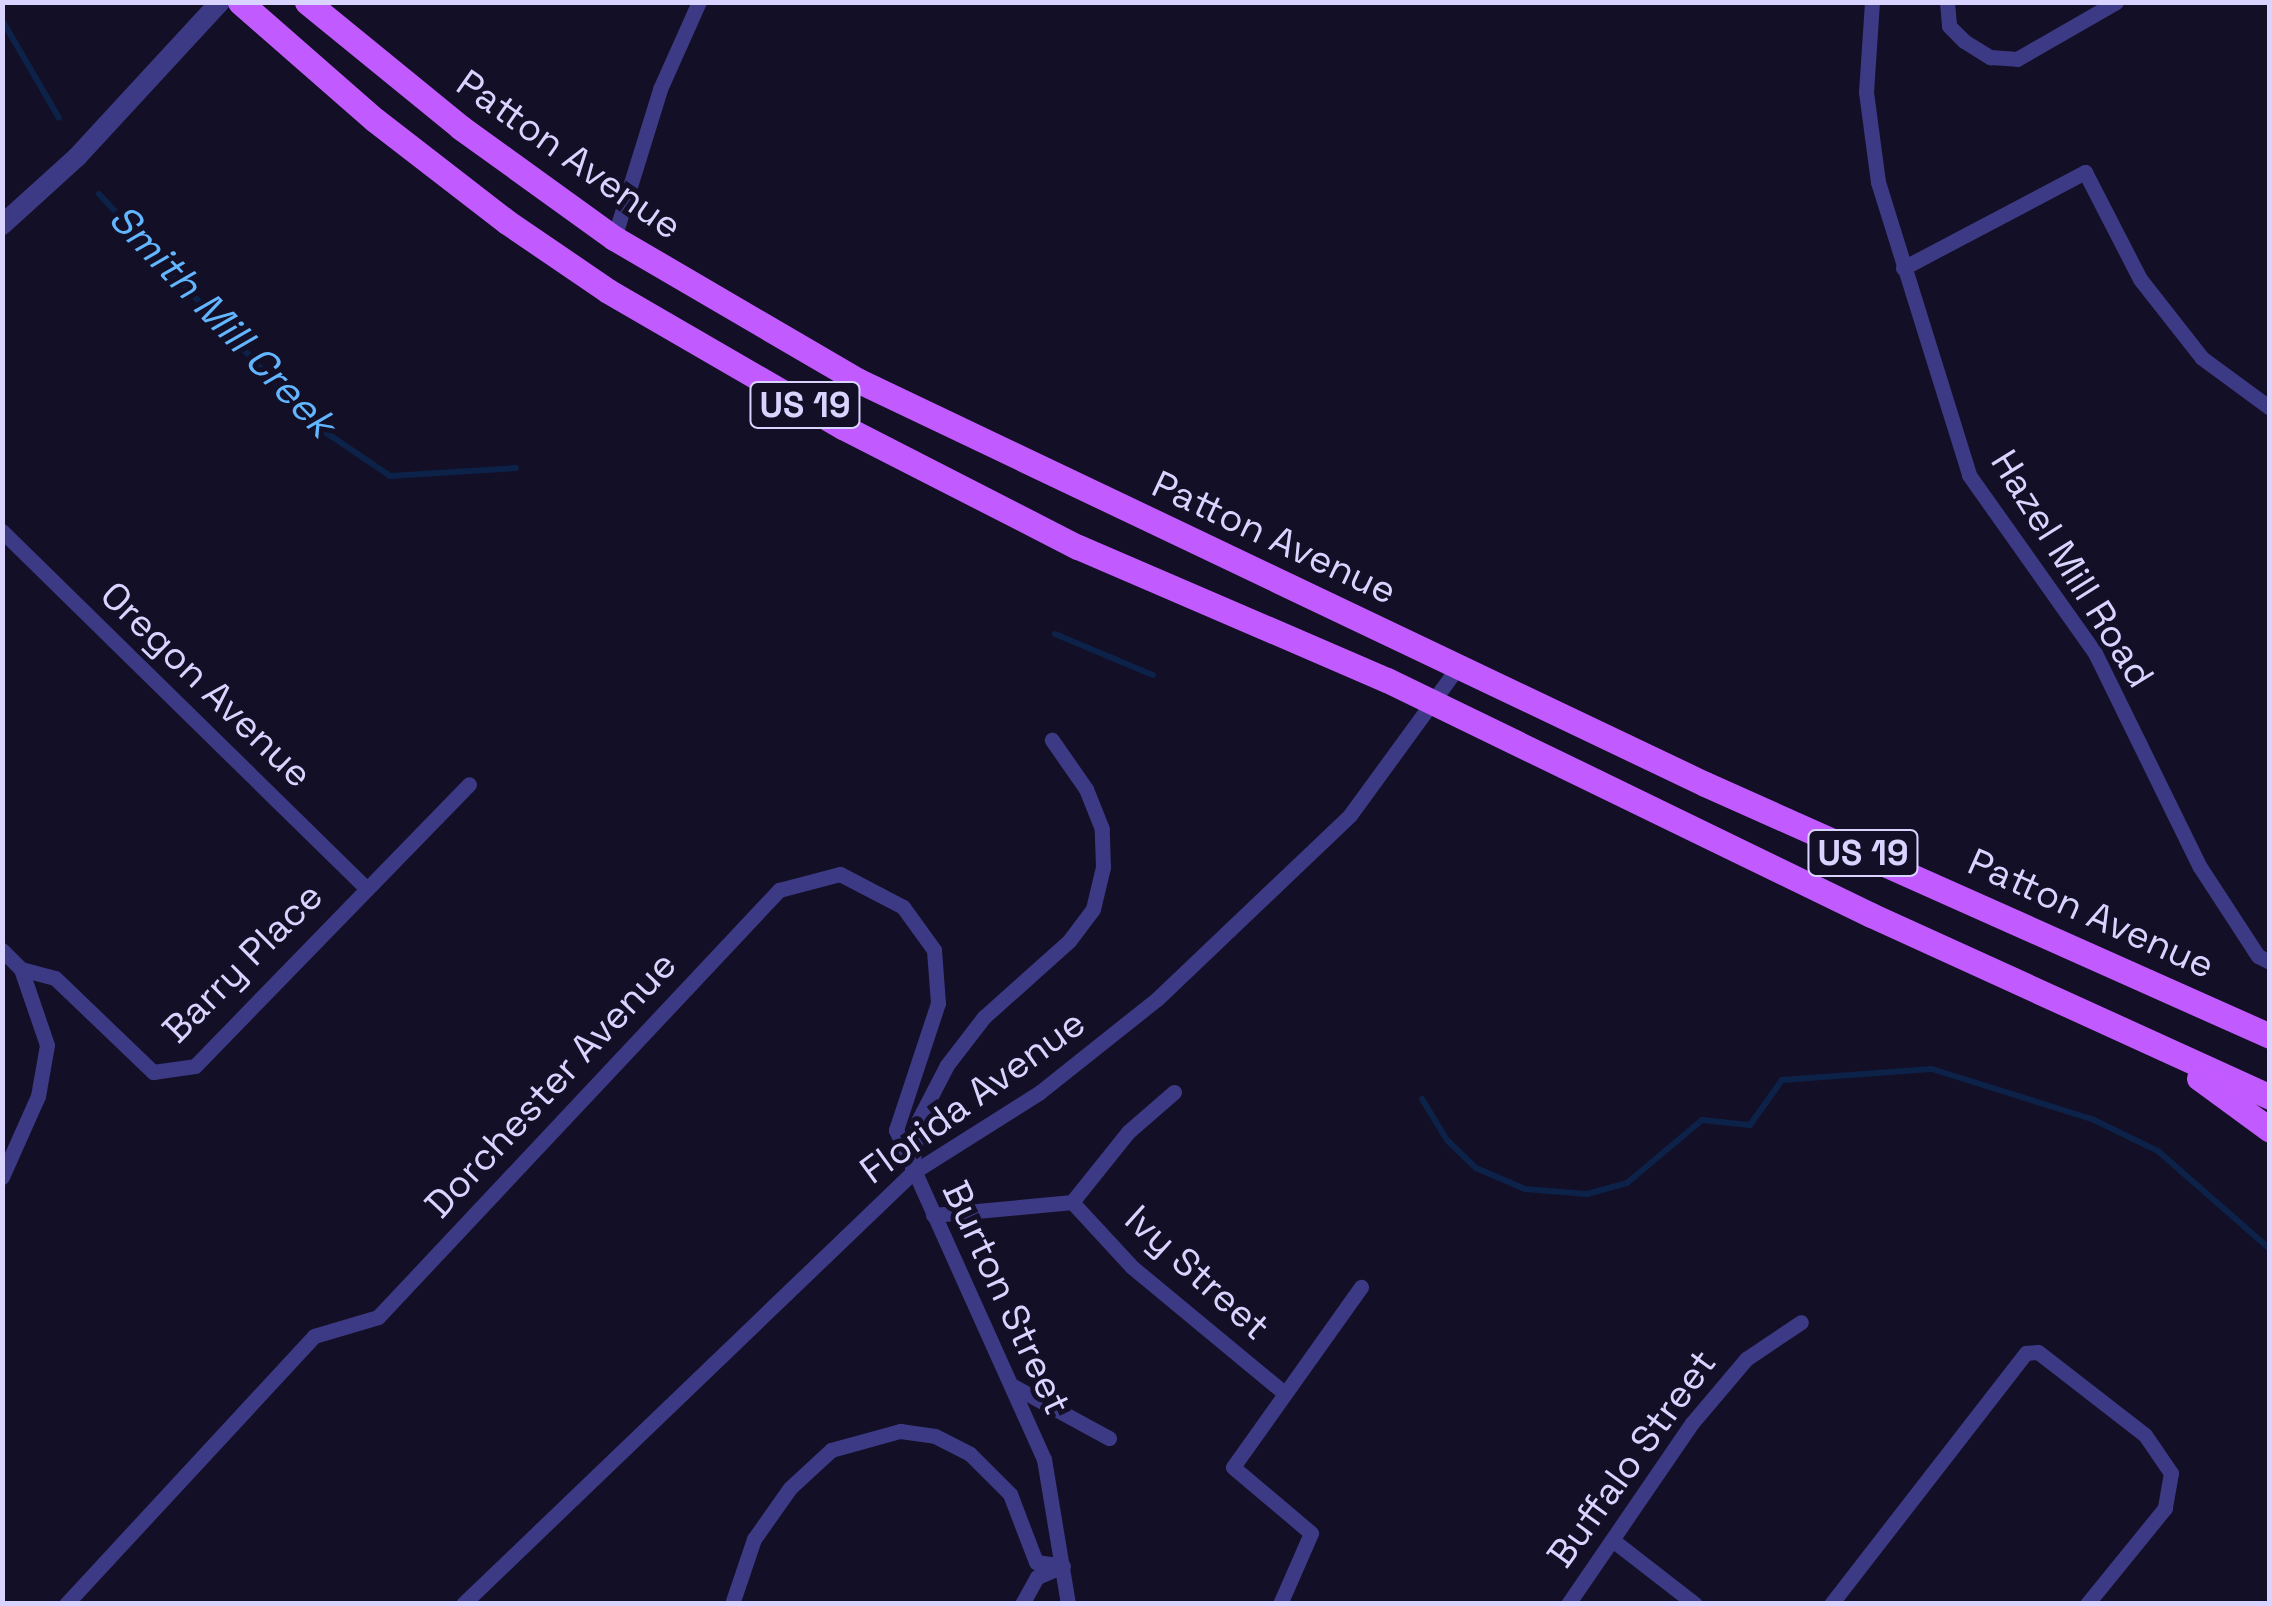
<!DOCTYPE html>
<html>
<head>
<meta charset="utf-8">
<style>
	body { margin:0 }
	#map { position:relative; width:2272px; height:1606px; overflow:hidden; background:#130f26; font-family:"Space Grotesk",sans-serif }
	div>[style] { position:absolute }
	.stream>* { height:6px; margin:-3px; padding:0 3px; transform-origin:3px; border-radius:3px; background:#0c2248 }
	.minor>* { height:15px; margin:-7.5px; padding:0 7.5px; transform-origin:7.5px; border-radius:7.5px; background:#3d3a85 }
	.tertiary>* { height:20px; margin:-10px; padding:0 10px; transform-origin:10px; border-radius:10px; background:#3d3a85 }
	.primary>* { height:25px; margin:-12.5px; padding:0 12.5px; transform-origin:12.5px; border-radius:12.5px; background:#c25bff }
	span { translate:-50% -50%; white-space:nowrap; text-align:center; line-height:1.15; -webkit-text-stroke:10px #130f26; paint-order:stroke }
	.shield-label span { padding:2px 8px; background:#130f26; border:2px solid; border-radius:8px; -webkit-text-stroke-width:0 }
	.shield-label { font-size:35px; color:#d9d4ff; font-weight:700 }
	.street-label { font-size:38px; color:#d9d4ff }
	.water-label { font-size:40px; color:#62b6ff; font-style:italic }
	.frame { position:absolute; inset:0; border:5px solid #d9d4ff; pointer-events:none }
</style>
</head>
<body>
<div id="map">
	<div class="stream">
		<i style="left:2px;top:20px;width:113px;rotate:59.8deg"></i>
		<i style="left:99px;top:194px;width:313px;rotate:47.1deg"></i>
		<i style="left:312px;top:423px;width:94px;rotate:34.2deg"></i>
		<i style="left:390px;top:476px;width:126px;rotate:-3.6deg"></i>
		<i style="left:1055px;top:634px;width:106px;rotate:22.7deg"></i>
		<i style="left:1422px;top:1099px;width:48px;rotate:58.6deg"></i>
		<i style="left:1447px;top:1140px;width:40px;rotate:44deg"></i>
		<i style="left:1476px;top:1168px;width:53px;rotate:23.2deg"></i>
		<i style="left:1525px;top:1189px;width:62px;rotate:4.6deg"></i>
		<i style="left:1587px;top:1194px;width:41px;rotate:-15.4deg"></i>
		<i style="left:1627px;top:1183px;width:98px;rotate:-40deg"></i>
		<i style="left:1702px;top:1120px;width:48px;rotate:5.9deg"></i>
		<i style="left:1750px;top:1125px;width:55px;rotate:-54.6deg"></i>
		<i style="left:1782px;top:1080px;width:150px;rotate:-4.2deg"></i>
		<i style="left:1932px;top:1069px;width:168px;rotate:17.4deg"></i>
		<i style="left:2092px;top:1119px;width:73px;rotate:25.9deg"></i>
		<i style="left:2158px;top:1151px;width:149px;rotate:41.2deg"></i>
	</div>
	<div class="minor">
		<i style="left:1872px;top:2px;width:90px;rotate:93.8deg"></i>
		<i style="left:1866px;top:92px;width:91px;rotate:82.4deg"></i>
		<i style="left:1878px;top:182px;width:307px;rotate:72.7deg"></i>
		<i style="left:1969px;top:475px;width:218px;rotate:54.7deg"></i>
		<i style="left:2095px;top:653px;width:238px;rotate:63.9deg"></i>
		<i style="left:2200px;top:867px;width:106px;rotate:56.9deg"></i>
		<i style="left:2258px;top:956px;width:13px;rotate:27deg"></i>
		<i style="left:1947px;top:2px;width:24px;rotate:85deg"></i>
		<i style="left:1949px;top:26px;width:21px;rotate:45deg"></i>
		<i style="left:1964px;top:41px;width:31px;rotate:32deg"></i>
		<i style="left:1990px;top:57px;width:27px;rotate:4deg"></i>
		<i style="left:2017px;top:59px;width:114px;rotate:-29.9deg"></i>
		<i style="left:614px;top:238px;width:156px;rotate:-72.8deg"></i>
		<i style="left:660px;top:89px;width:95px;rotate:-65.9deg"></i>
		<i style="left:1903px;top:268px;width:206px;rotate:-27.8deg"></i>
		<i style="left:2085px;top:172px;width:120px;rotate:62.8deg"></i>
		<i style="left:2140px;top:279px;width:100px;rotate:51.9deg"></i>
		<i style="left:2202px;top:358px;width:84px;rotate:36.3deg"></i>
		<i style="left:2px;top:531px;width:507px;rotate:44.44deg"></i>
		<i style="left:2px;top:950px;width:27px;rotate:45deg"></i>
		<i style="left:21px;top:969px;width:80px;rotate:71.1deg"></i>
		<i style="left:47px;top:1045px;width:52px;rotate:100deg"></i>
		<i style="left:38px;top:1096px;width:89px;rotate:114deg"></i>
		<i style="left:21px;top:969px;width:35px;rotate:15deg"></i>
		<i style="left:55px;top:978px;width:136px;rotate:43.8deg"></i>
		<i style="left:153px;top:1072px;width:42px;rotate:-8.1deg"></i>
		<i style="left:195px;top:1066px;width:393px;rotate:-45.8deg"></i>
		<i style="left:912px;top:1169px;width:48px;rotate:-82.9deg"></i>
		<i style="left:918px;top:1121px;width:63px;rotate:-62.6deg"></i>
		<i style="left:947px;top:1065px;width:61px;rotate:-52.4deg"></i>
		<i style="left:984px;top:1017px;width:114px;rotate:-41.8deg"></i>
		<i style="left:1069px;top:941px;width:40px;rotate:-53deg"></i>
		<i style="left:1093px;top:909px;width:43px;rotate:-76.6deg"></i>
		<i style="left:1103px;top:867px;width:38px;rotate:-92deg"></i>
		<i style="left:1102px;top:829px;width:43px;rotate:-111.8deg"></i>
		<i style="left:1086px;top:789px;width:60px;rotate:-124.8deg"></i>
		<i style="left:1072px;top:1202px;width:88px;rotate:47.3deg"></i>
		<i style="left:1132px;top:1267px;width:195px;rotate:39.6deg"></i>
		<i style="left:933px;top:1215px;width:140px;rotate:-5.3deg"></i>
		<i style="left:1072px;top:1202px;width:90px;rotate:-51.3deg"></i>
		<i style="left:1128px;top:1132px;width:61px;rotate:-41deg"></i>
		<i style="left:1015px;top:1387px;width:107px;rotate:28.5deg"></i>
		<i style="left:1615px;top:1542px;width:101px;rotate:37.8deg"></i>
		<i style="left:66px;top:1604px;width:365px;rotate:-47.2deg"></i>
		<i style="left:314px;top:1336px;width:67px;rotate:-16.5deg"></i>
		<i style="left:378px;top:1317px;width:586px;rotate:-46.8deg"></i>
		<i style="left:779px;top:890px;width:63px;rotate:-14.7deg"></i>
		<i style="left:840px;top:874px;width:71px;rotate:27.6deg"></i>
		<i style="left:903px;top:907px;width:53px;rotate:54.2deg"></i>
		<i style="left:934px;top:950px;width:53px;rotate:85.7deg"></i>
		<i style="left:938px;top:1003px;width:134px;rotate:108.3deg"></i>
		<i style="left:896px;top:1130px;width:361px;rotate:65.8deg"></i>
		<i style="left:1044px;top:1459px;width:147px;rotate:80.6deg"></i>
		<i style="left:463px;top:1604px;width:622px;rotate:-43.83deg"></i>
		<i style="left:912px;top:1173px;width:151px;rotate:-32.3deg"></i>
		<i style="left:1040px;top:1092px;width:149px;rotate:-38.5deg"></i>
		<i style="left:1157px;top:999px;width:267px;rotate:-43.6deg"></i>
		<i style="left:1350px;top:815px;width:183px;rotate:-53.9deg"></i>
		<i style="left:732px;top:1604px;width:69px;rotate:-71.3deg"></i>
		<i style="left:754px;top:1539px;width:62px;rotate:-54.8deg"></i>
		<i style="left:790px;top:1488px;width:56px;rotate:-42.8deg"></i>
		<i style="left:831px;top:1450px;width:72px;rotate:-15.4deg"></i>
		<i style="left:900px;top:1431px;width:35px;rotate:8deg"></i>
		<i style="left:935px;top:1436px;width:39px;rotate:27deg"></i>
		<i style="left:970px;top:1454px;width:57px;rotate:45deg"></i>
		<i style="left:1010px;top:1494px;width:73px;rotate:69.1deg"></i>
		<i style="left:1036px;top:1562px;width:27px;rotate:8deg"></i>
		<i style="left:1022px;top:1604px;width:31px;rotate:-61deg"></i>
		<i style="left:1037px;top:1577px;width:28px;rotate:-23deg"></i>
		<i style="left:1280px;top:1604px;width:77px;rotate:-66.4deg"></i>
		<i style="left:1311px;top:1533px;width:102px;rotate:-139.8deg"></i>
		<i style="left:1233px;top:1467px;width:221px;rotate:-54.6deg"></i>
		<i style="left:1568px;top:1604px;width:219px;rotate:-55.6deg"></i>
		<i style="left:1692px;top:1423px;width:84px;rotate:-49.8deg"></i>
		<i style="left:1746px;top:1359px;width:66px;rotate:-33.9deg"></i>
		<i style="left:1831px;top:1604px;width:318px;rotate:-52.2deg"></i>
		<i style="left:2026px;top:1353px;width:12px;rotate:-5deg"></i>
		<i style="left:2038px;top:1352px;width:135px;rotate:37.8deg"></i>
		<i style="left:2145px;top:1435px;width:46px;rotate:55.6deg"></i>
		<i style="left:2171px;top:1473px;width:36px;rotate:100deg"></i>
		<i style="left:2165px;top:1508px;width:124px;rotate:129.1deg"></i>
	</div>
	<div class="tertiary">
		<i style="left:2px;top:225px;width:101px;rotate:-42.2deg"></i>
		<i style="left:77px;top:157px;width:211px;rotate:-47.3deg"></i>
	</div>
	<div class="primary">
		<i style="left:240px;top:2px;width:179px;rotate:41.2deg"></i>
		<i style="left:375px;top:120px;width:167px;rotate:37.7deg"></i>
		<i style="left:507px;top:222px;width:122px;rotate:34.3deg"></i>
		<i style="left:608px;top:291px;width:272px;rotate:30.1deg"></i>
		<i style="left:843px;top:427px;width:264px;rotate:27.1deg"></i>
		<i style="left:1078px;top:547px;width:336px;rotate:23.3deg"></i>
		<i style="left:1387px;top:680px;width:538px;rotate:25.9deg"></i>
		<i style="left:1871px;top:915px;width:439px;rotate:24.5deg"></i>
		<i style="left:307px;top:2px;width:198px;rotate:39.2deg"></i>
		<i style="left:460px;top:127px;width:190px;rotate:35.8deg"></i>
		<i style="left:614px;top:238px;width:284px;rotate:30.3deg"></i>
		<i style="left:859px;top:381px;width:937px;rotate:25.47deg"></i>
		<i style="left:1705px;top:784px;width:619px;rotate:24.04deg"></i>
		<i style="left:2199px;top:1078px;width:88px;rotate:36.2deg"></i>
	</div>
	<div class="shield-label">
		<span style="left:805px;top:405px">US 19</span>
		<span style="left:1863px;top:853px">US 19</span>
	</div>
	<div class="street-label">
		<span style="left:569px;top:155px;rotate:35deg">Patton Avenue</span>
		<span style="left:1274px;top:538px;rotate:25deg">Patton Avenue</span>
		<span style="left:2072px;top:569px;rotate:58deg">Hazel Mill Road</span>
		<span style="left:206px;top:685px;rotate:44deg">Oregon Avenue</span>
		<span style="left:2091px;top:914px;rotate:24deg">Patton Avenue</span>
		<span style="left:243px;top:963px;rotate:-45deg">Barry Place</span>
		<span style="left:551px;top:1085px;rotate:-47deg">Dorchester Avenue</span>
		<span style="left:973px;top:1097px;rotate:-36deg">Florida Avenue</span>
		<span style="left:1197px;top:1273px;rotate:42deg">Ivy Street</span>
		<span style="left:1006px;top:1298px;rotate:65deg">Burton Street</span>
		<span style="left:1632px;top:1459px;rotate:-54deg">Buffalo Street</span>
	</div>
	<div class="water-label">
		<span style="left:222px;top:321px;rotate:46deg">Smith Mill Creek</span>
	</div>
	<div class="frame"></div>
</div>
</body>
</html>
